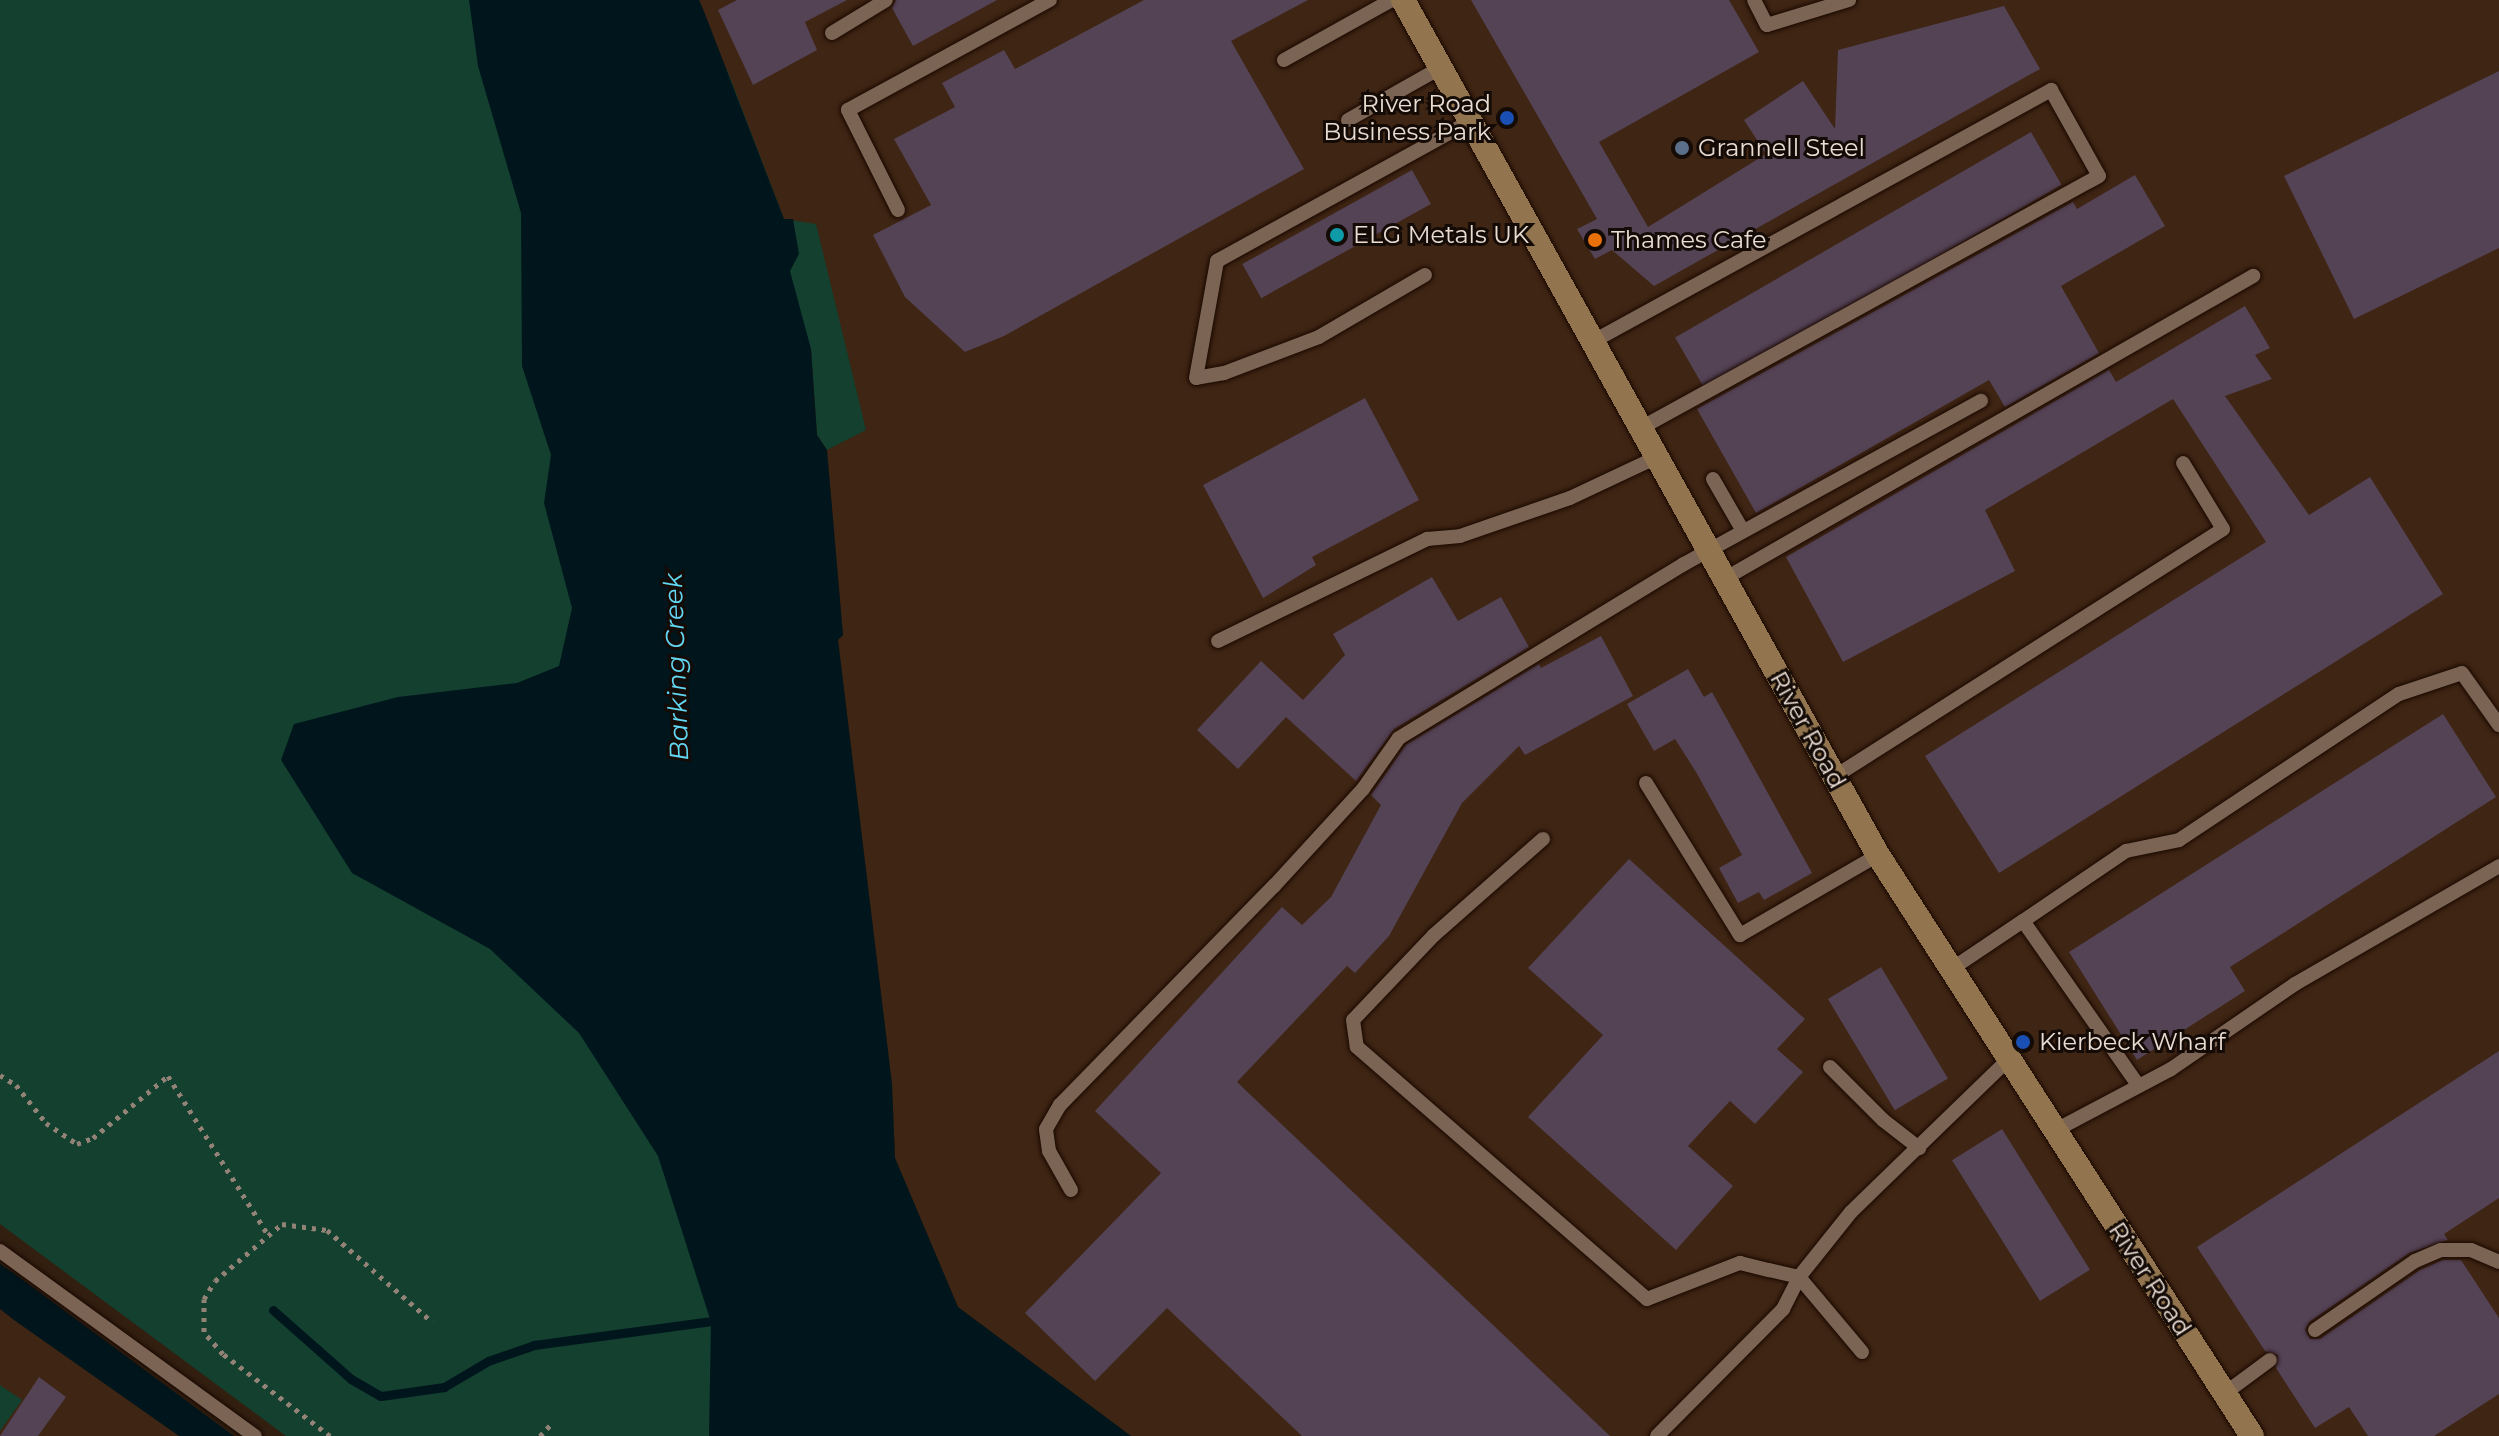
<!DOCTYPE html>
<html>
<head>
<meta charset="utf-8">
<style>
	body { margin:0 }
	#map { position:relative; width:2499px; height:1436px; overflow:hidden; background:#321f10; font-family:Montserrat,sans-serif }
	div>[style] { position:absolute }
	.built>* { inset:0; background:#3f2513 }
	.green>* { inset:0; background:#13402f }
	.water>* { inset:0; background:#00161c }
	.stream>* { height:9px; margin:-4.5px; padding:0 4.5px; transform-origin:4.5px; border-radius:4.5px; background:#00161c }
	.building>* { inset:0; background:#544255; transform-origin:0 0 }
	.path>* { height:5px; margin-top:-2.5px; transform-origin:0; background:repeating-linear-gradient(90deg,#938377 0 4px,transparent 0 10px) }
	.roads { filter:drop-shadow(0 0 2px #190800) drop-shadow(0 0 2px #190800) }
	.lane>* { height:14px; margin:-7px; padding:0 7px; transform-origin:7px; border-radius:7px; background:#7c6454 }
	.secondary>* { height:24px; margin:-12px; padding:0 12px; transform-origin:12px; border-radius:12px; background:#92754f }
	.dots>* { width:22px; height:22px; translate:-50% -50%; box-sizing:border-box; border:4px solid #140b06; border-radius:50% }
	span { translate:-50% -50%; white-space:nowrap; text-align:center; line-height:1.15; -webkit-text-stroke:6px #140b06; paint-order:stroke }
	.poi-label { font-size:24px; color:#e9dcd3 }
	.right { translate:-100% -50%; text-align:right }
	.left { translate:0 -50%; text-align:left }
	.street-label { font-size:24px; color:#e9dcd3 }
	.water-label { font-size:26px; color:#62d7f3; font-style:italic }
</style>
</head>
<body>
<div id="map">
	<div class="built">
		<i style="clip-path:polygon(699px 0,2499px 0,2499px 1436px,1131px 1436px,958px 1307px,895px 1158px,892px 1084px,838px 639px,843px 635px,827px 450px,866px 430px,793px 219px,784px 219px)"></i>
		<i style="clip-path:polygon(0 1264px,15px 1274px,234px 1436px,0 1436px)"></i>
	</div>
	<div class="green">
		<i style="clip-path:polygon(0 0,539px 0,606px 523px,511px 829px,806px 1436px,286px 1436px,0 1224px)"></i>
		<i style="clip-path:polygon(726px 67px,784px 219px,816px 224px,866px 430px,827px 450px,817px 435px,811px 349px,782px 309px)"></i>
		<i style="clip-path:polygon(0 1385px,22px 1400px,0 1431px)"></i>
	</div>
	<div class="water">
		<i style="clip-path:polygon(469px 0,699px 0,705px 14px,784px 219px,793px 219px,799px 254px,790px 271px,811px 349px,817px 435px,827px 450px,843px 635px,838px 640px,892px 1084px,895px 1158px,958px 1307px,1131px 1436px,709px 1436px,711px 1322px,658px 1156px,579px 1033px,490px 949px,352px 873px,281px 760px,294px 724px,398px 697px,517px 683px,559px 666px,572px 608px,544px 503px,551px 455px,522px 366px,521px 213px,478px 66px)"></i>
		<i style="clip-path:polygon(0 1264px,15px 1274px,234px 1436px,179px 1436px,14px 1320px,0 1309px)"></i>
	</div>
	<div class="stream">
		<i style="left:273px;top:1310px;width:104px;rotate:41.5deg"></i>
		<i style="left:351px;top:1379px;width:34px;rotate:30deg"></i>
		<i style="left:381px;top:1396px;width:64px;rotate:-8.1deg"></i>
		<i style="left:444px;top:1387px;width:51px;rotate:-30.6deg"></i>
		<i style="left:488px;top:1361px;width:49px;rotate:-19.2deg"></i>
		<i style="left:534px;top:1345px;width:187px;rotate:-7.7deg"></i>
	</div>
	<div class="building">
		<i style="clip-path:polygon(737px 0,847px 0,805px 22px,817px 50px,753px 85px,718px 10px)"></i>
		<i style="clip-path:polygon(896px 0,997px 0,913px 46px,892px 8px)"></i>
		<i style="clip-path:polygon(1144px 0,1308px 0,1231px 41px,1304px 169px,1004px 336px,965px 352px,905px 297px,873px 235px,931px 205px,894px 139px,955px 107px,942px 83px,1004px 50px,1015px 69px)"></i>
		<i style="clip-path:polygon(1471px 0,1729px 0,1759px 52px,1599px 142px,1648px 227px,1766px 154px,1744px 120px,1803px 81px,1835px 129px,1838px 50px,2004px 6px,2040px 69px,1654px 286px,1612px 250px,1595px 259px,1577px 229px,1597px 219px)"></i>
		<i style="clip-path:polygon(2499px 71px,2499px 248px,2354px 319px,2284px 176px)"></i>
		<i style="left:2031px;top:132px;width:61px;height:411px;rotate:60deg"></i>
		<i style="left:1412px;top:170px;width:39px;height:194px;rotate:61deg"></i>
		<i style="clip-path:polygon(2135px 175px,2165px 226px,2061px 286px,2099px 353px,2005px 407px,1989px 380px,1756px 513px,1697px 409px,2073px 202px,2077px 209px)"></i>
		<i style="clip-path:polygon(2245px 306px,2270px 348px,2255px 355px,2272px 379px,2225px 396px,2309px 515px,2370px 477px,2443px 594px,1999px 873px,1925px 756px,2266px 542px,2173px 399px,1985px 510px,2015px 571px,1843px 662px,1786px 557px,2109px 370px,2116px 382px)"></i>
		<i style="clip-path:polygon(1365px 398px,1419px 500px,1312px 557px,1316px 565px,1263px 598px,1203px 485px)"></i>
		<i style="clip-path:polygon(1432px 577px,1458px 621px,1501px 597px,1529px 647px,1394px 729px,1356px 781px,1286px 717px,1238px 769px,1197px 730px,1261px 661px,1303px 700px,1345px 655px,1333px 634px)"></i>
		<i style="clip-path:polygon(1601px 636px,1633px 696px,1525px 755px,1519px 746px,1462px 803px,1389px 936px,1355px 973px,1347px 966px,1237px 1082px,1610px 1436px,1302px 1436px,1167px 1308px,1095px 1381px,1025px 1313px,1161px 1173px,1095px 1111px,1282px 907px,1302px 925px,1331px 897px,1381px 805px,1371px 795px,1406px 745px,1539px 664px,1541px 668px)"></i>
		<i style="clip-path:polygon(1688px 669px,1704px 697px,1712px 692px,1812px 873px,1764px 900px,1759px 892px,1738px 903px,1719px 868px,1742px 855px,1696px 772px,1675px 739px,1654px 751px,1627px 704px)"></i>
		<i style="clip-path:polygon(2443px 714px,2496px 797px,2230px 967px,2245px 991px,2137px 1060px,2069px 952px)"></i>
		<i style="clip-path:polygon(1629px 859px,1805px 1019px,1777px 1049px,1803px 1072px,1755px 1124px,1730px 1101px,1688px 1146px,1733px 1186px,1676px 1250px,1528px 1117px,1603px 1035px,1528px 968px)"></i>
		<i style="left:1881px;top:967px;width:130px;height:62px;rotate:59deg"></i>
		<i style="clip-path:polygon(2499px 1051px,2499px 1198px,2444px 1234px,2448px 1240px,2409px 1253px,2309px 1322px,2305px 1330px,2310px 1339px,2320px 1339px,2420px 1270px,2443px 1260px,2461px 1260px,2499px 1318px,2499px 1394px,2434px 1436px,2368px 1436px,2349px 1407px,2315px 1428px,2276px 1368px,2278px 1355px,2265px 1351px,2197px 1247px)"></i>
		<i style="left:2002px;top:1129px;width:166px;height:59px;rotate:58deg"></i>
		<i style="clip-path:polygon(39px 1377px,66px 1397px,38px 1436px,0 1436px)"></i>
	</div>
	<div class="path">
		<i style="left:0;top:1075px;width:19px;rotate:32deg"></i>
		<i style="left:16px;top:1085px;width:48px;rotate:51.7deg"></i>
		<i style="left:46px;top:1123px;width:37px;rotate:34deg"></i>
		<i style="left:77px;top:1144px;width:17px;rotate:-21deg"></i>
		<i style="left:93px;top:1138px;width:97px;rotate:-39.6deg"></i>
		<i style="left:168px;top:1076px;width:188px;rotate:57.8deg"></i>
		<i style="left:330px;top:1436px;width:135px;rotate:-142.5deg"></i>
		<i style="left:223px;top:1354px;width:29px;rotate:-131deg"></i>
		<i style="left:204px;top:1332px;width:33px;rotate:-90deg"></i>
		<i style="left:204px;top:1299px;width:21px;rotate:-59deg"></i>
		<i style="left:215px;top:1281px;width:88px;rotate:-40.4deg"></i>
		<i style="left:282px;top:1224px;width:45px;rotate:7.6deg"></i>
		<i style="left:327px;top:1230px;width:140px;rotate:41.2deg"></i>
		<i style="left:540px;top:1436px;width:18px;rotate:-47deg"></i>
	</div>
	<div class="roads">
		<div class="lane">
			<i style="left:1754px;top:0;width:28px;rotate:63deg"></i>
			<i style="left:1767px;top:25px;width:86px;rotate:-17deg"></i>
			<i style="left:832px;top:33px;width:63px;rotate:-31.4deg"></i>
			<i style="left:1284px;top:60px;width:124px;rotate:-29.1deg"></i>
			<i style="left:1348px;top:120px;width:106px;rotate:-29.5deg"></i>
			<i style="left:898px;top:210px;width:112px;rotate:-116.6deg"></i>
			<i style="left:848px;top:110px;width:230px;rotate:-28.6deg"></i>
			<i style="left:1425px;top:275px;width:123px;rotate:149.7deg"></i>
			<i style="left:1319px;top:337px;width:102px;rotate:159.2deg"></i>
			<i style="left:1224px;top:373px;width:28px;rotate:170deg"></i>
			<i style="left:1196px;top:378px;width:119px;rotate:-79.8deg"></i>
			<i style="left:1217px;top:261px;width:288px;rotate:-28.9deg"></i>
			<i style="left:1592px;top:342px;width:524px;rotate:-28.77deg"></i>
			<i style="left:2051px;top:90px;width:98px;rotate:60.8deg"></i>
			<i style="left:2099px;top:176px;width:525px;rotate:151.19deg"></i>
			<i style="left:1713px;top:479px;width:60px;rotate:60deg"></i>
			<i style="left:1724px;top:579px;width:610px;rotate:-29.8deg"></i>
			<i style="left:1218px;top:641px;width:233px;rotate:-26deg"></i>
			<i style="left:1427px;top:539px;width:33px;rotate:-5deg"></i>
			<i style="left:1460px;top:536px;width:116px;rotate:-19.1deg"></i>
			<i style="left:1570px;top:498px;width:94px;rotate:-25.2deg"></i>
			<i style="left:1834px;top:777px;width:461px;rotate:-32.5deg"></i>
			<i style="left:2223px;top:529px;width:77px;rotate:-121.2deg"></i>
			<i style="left:1646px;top:783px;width:179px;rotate:58.3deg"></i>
			<i style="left:1740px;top:935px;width:160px;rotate:-30.1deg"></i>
			<i style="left:1543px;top:839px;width:145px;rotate:138.6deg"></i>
			<i style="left:1434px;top:935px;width:117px;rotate:133.6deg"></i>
			<i style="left:1353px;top:1020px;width:27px;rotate:82deg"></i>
			<i style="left:1357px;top:1047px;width:384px;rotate:41deg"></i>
			<i style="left:1647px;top:1299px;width:100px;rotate:-21.2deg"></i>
			<i style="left:1740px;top:1263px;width:30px;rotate:14deg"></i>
			<i style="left:1769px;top:1270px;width:31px;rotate:13deg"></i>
			<i style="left:1799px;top:1277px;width:98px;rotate:50deg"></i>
			<i style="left:1950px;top:970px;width:88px;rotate:-33.9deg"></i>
			<i style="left:1830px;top:1067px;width:75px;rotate:45deg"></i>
			<i style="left:1883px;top:1120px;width:46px;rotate:37.9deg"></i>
			<i style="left:2138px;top:1085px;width:200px;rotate:-125deg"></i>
			<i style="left:2023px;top:921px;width:125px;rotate:-34.2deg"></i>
			<i style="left:2126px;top:851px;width:54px;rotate:-11.7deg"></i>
			<i style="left:2179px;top:840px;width:264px;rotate:-33.6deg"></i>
			<i style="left:2399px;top:694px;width:66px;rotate:-18.4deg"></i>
			<i style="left:2462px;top:673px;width:64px;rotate:54.6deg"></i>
			<i style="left:2054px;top:1131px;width:132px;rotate:-27.9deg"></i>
			<i style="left:2171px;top:1069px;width:150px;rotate:-34.4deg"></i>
			<i style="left:2295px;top:984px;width:236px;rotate:-30deg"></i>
			<i style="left:1071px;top:1190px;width:45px;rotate:-119.4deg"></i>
			<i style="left:1049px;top:1151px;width:22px;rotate:-98deg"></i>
			<i style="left:1046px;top:1129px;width:28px;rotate:-60deg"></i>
			<i style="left:1060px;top:1105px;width:306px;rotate:-45.7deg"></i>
			<i style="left:1274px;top:886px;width:132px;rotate:-47.5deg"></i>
			<i style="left:1363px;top:789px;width:62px;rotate:-54.8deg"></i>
			<i style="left:1399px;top:738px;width:334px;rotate:-31.4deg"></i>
			<i style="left:1684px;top:564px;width:339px;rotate:-28.8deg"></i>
			<i style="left:0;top:1251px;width:315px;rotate:36deg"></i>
			<i style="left:2315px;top:1330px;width:121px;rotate:-34.6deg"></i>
			<i style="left:2415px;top:1261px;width:28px;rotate:-23deg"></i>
			<i style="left:2441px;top:1250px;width:30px"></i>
			<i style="left:2471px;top:1250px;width:30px;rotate:23deg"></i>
			<i style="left:2224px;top:1394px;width:57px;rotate:-36.5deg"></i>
			<i style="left:1657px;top:1436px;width:179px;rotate:-45.2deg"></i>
			<i style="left:1783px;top:1309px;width:36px;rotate:-63deg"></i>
			<i style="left:1799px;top:1277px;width:83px;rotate:-51.3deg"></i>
			<i style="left:1851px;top:1212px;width:219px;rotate:-44.1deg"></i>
		</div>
		<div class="secondary">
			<i style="left:1403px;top:0;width:978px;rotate:60.95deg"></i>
			<i style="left:1878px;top:855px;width:691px;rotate:57.23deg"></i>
		</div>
	</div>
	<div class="dots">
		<i style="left:1507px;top:118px;background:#1a4fb4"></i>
		<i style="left:1682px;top:148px;background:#5c6f8a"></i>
		<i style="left:1337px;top:235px;background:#0f9aa8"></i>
		<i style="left:1595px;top:240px;background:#e8710a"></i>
		<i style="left:2023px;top:1042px;background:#1a4fb4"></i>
	</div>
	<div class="poi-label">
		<span class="right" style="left:1491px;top:118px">River Road<br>Business Park</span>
		<span class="left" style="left:1698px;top:148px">Grannell Steel</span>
		<span class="left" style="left:1353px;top:235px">ELG Metals UK</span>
		<span class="left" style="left:1611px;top:240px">Thames Cafe</span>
		<span class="left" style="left:2039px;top:1042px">Kierbeck Wharf</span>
	</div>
	<div class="street-label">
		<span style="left:1808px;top:730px;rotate:61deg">River Road</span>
		<span style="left:2150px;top:1279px;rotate:57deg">River Road</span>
	</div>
	<div class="water-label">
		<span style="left:677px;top:667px;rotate:-92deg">Barking Creek</span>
	</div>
</div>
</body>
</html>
